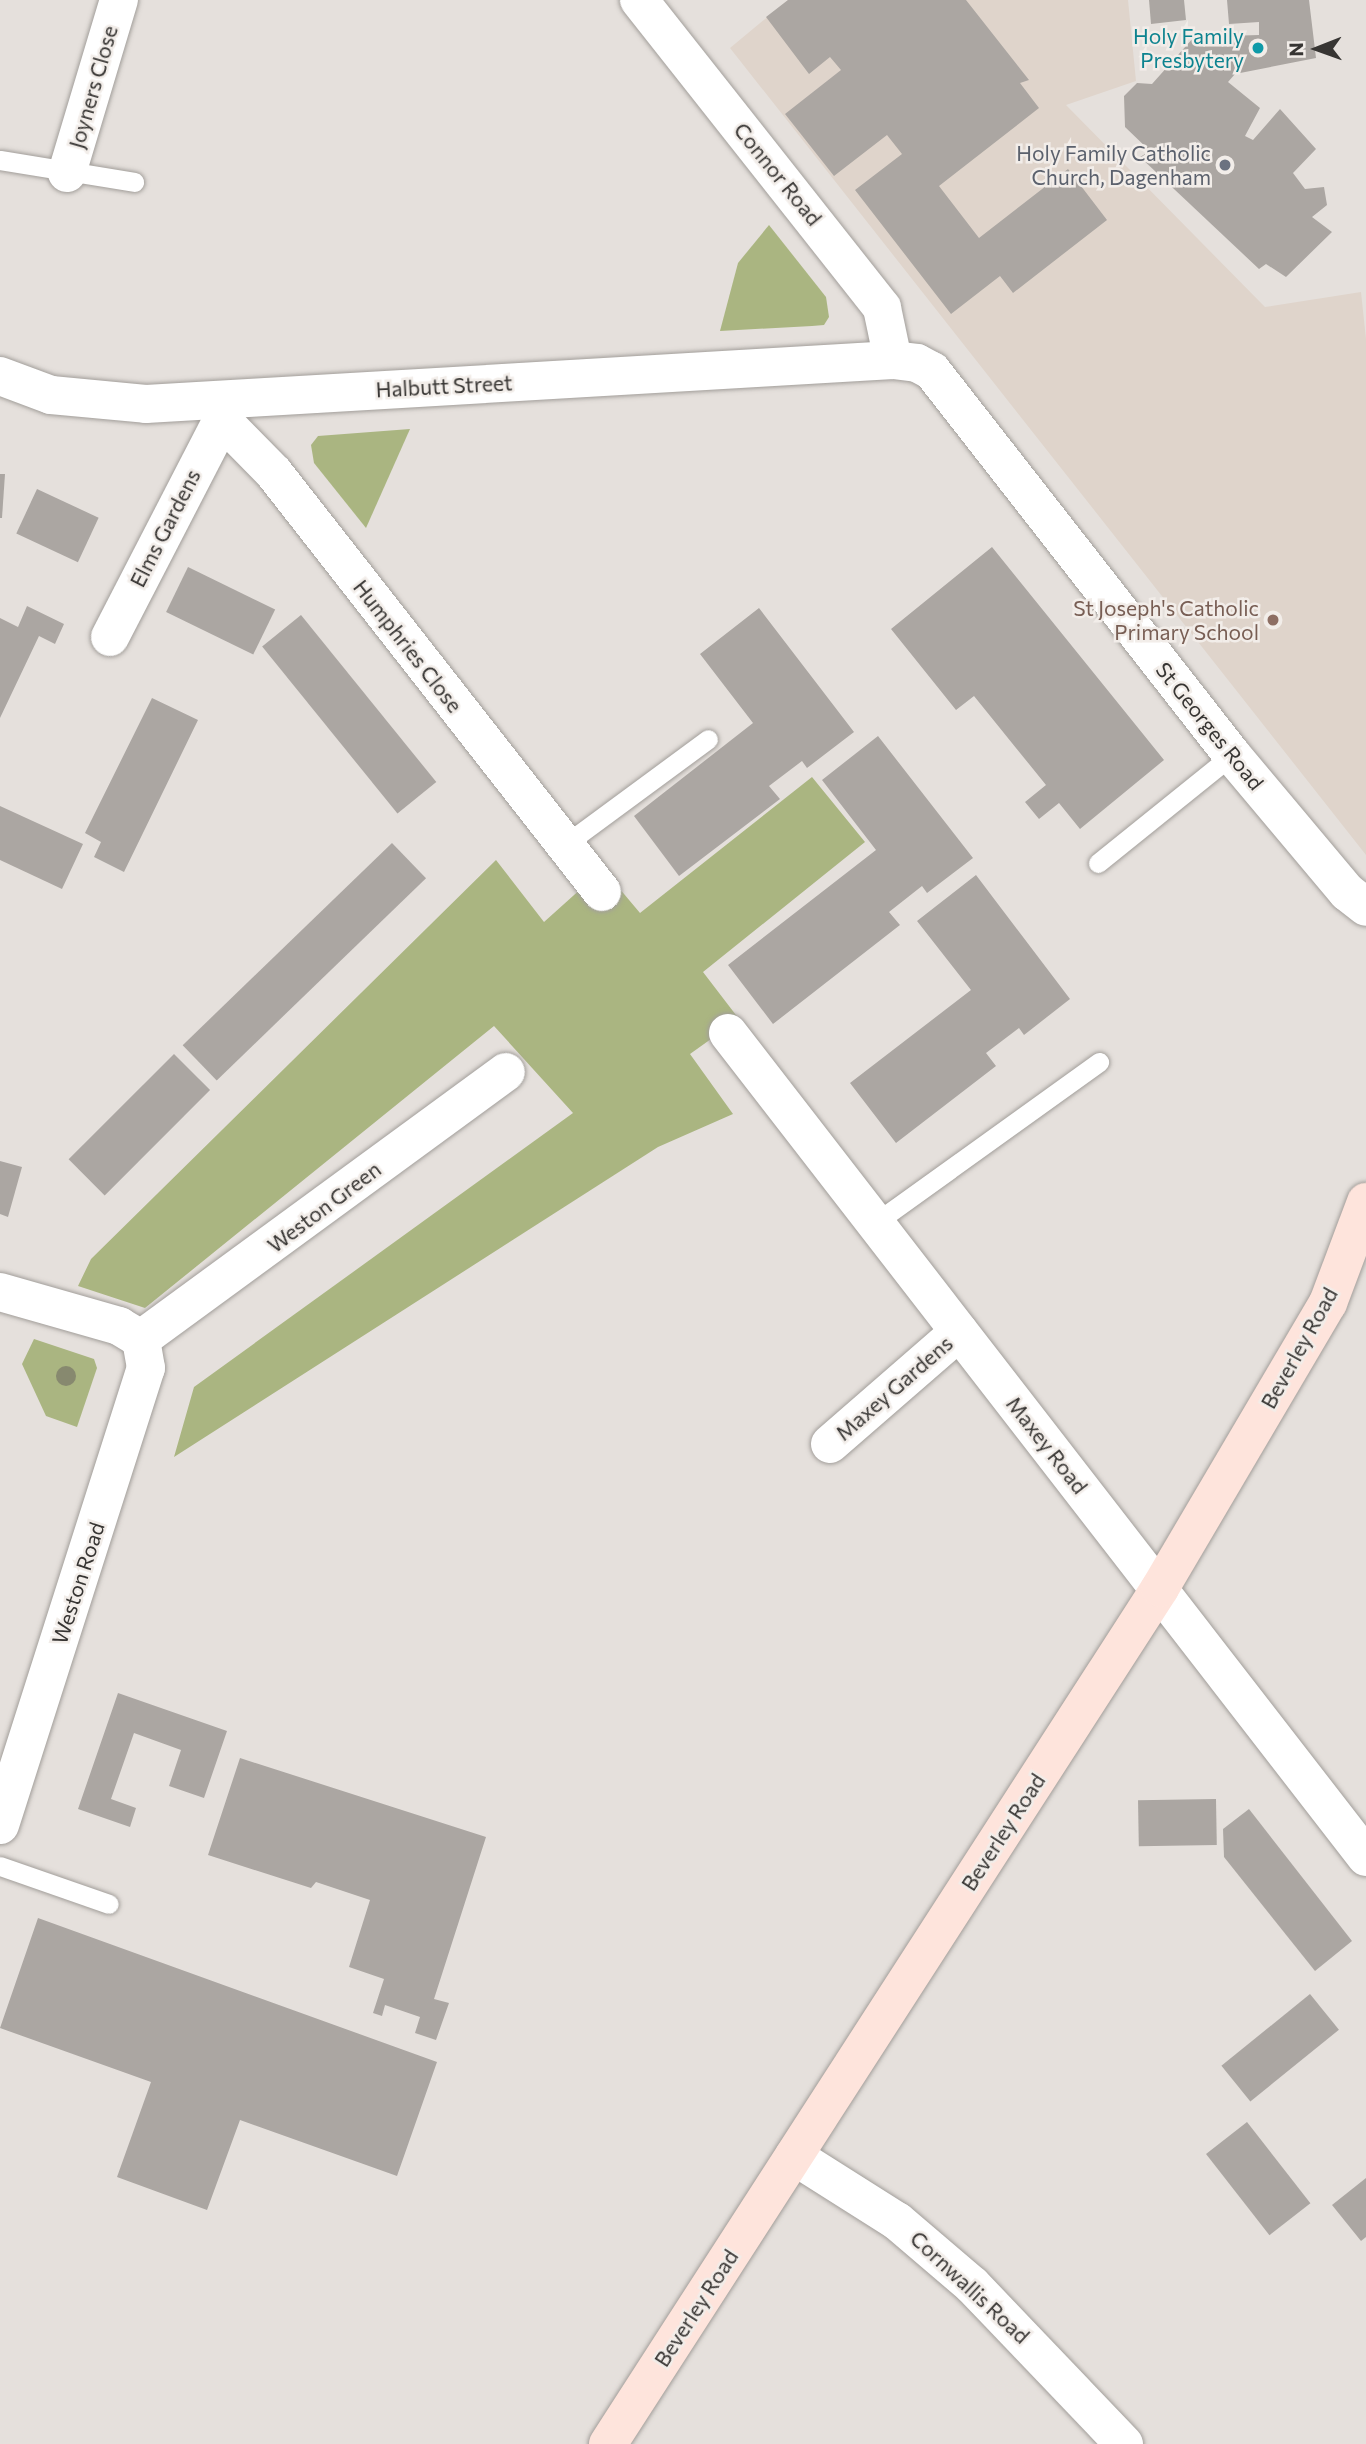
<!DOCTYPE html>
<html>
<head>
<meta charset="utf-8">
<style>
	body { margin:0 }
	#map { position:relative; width:1366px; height:2444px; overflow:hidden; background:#e5e0dc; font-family:Commissioner,sans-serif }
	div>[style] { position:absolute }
	.built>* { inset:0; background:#dfd4cb }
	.green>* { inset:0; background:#aab581 }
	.building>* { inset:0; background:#aba6a2; transform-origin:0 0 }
	.roads { filter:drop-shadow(0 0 2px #a29e9a) drop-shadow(0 0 2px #a29e9a) }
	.lane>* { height:19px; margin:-9.5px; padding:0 9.5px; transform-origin:9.5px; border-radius:9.5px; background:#fff }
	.street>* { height:38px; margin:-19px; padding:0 19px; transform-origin:19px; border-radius:19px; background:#fff }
	.secondary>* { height:38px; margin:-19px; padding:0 19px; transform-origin:19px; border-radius:19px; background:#fee4dc }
	.trees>* { width:20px; height:20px; margin:-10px; border-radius:50%; background:#87896f }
	.dots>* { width:19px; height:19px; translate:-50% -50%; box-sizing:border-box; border:4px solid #f2ede9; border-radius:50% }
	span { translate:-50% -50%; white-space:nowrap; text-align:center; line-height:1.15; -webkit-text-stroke:5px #f2ede9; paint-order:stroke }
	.culture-label { font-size:21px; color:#0d838f }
	.right { translate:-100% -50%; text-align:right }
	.street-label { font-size:21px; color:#373533 }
	.worship-label { font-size:21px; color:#5b616d }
	.education-label { font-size:21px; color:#785e54 }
	.north { position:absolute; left:1282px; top:14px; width:70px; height:70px; -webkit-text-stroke:5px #f2ede9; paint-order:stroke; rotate:269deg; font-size:19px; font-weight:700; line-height:28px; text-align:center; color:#373533 }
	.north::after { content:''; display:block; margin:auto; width:24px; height:32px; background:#373533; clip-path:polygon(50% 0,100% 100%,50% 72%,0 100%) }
</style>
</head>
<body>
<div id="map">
	<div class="built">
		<i style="clip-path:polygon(788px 0,1128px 0,1136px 81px,1066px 105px,1265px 307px,1361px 292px,1366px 339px,1366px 855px,730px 48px)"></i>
	</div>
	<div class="green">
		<i style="clip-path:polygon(769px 225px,826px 297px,829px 317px,824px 325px,812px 326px,720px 331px,738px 263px)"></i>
		<i style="clip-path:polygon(410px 429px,366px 528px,314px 463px,311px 445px,318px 436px)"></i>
		<i style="clip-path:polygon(812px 777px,865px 842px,703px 972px,739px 1019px,690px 1054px,733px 1114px,658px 1147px,174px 1457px,194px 1387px,573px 1113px,494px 1026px,145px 1308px,78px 1286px,91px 1259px,496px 860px,544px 922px,603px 869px,640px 913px)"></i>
		<i style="clip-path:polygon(34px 1339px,94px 1359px,97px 1368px,77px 1427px,46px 1416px,22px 1364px)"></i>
	</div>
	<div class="building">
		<i style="clip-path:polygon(788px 0,966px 0,1029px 80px,1020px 83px,1039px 108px,939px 186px,979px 238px,1068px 169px,1107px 220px,1013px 293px,1000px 276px,951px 314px,855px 190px,902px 154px,887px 135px,834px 176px,785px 114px,841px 70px,830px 57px,809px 74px,766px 17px)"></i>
		<i style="clip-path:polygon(1149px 0,1184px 0,1186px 20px,1151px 24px)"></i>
		<i style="clip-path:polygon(1227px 0,1309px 0,1316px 58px,1235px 74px,1228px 82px,1260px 108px,1245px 136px,1253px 140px,1280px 109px,1316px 149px,1293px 173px,1305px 189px,1324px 187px,1327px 205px,1312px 217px,1332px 232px,1286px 277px,1266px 264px,1259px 269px,1140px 157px,1150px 151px,1125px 127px,1124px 96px,1137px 83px,1152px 84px,1194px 37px,1259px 35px,1259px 22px,1229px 24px)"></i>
		<i style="clip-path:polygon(0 474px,5px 474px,2px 518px,0 518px)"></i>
		<i style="left:37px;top:489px;width:68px;height:49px;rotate:25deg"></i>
		<i style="clip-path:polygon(992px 547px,1164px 760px,1080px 829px,1059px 803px,1039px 819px,1025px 802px,1046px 785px,974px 696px,956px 710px,891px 629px)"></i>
		<i style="left:188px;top:567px;width:97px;height:50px;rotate:26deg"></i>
		<i style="clip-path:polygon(27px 606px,64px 624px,55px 644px,39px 636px,0 718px,0 618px,18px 627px)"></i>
		<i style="clip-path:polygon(759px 608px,854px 732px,807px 768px,802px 761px,769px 786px,780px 799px,679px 876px,634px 816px,753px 723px,700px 654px)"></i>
		<i style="left:301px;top:615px;width:215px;height:50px;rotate:51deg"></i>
		<i style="clip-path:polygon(152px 698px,198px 720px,124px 872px,94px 857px,101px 842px,85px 833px)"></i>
		<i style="clip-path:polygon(878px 736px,973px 858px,927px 893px,922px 886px,889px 912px,900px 925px,773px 1024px,728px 965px,876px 850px,822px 780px)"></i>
		<i style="clip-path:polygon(0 806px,83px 844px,62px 889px,0 860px)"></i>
		<i style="left:392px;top:843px;width:49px;height:291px;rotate:46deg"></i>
		<i style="clip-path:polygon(976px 875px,1070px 999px,1024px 1035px,1019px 1028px,986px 1053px,996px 1066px,896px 1143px,850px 1083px,971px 990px,917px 921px)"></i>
		<i style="left:174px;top:1054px;width:51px;height:149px;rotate:45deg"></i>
		<i style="clip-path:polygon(0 1161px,22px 1167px,8px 1217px,0 1214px)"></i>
		<i style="clip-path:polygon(118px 1693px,227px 1731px,204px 1798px,169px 1786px,181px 1750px,134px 1733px,111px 1799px,136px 1808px,130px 1827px,78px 1809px)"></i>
		<i style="clip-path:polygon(240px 1758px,486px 1837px,434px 1999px,449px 2003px,436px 2040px,415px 2033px,420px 2017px,385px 2005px,382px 2016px,373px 2013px,384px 1979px,349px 1967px,370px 1900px,316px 1882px,311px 1888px,208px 1855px)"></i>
		<i style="left:1216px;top:1799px;width:46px;height:78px;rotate:89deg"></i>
		<i style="clip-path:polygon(1249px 1809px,1352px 1941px,1315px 1971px,1224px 1857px,1223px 1829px)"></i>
		<i style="clip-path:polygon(38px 1918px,437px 2062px,397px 2176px,240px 2120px,207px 2210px,117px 2177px,151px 2082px,0 2028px)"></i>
		<i style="left:1310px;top:1994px;width:46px;height:114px;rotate:51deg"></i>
		<i style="left:1247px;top:2122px;width:103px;height:52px;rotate:52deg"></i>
		<i style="clip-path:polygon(1366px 2178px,1366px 2237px,1361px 2241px,1332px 2205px)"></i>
	</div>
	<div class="roads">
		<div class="lane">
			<i style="left:0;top:160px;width:136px;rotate:9.3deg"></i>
			<i style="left:563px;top:846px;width:180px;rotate:-36.4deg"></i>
			<i style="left:1098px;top:863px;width:172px;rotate:-38.9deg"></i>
			<i style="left:875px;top:1223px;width:276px;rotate:-35.7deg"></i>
			<i style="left:0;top:1866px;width:115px;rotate:19.2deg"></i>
		</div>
		<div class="street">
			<i style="left:639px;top:0;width:392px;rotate:51.7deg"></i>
			<i style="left:882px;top:308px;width:53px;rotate:78.1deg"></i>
			<i style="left:67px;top:173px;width:181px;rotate:-73.3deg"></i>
			<i style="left:0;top:376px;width:54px;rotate:20.4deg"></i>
			<i style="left:51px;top:395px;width:95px;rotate:5.4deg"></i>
			<i style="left:146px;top:404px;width:748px;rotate:-3.37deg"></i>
			<i style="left:893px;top:360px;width:24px;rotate:7deg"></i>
			<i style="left:917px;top:363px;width:17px;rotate:28deg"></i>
			<i style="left:932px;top:371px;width:487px;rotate:52deg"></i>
			<i style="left:1232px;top:755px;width:179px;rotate:50deg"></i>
			<i style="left:1347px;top:892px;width:24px;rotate:38deg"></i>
			<i style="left:220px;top:400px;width:20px;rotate:84deg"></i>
			<i style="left:222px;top:420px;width:74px;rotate:45.5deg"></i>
			<i style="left:274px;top:473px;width:532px;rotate:51.95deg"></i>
			<i style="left:110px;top:637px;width:244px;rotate:-62.7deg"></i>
			<i style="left:728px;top:1033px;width:1042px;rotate:52.25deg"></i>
			<i style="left:0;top:1292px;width:124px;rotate:15.9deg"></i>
			<i style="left:119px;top:1326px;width:26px;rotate:31deg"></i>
			<i style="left:141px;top:1339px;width:452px;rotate:-36.2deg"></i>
			<i style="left:830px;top:1444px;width:171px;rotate:-41deg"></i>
			<i style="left:0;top:1825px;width:480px;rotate:-72.3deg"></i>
			<i style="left:146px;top:1368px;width:29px;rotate:-100deg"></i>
			<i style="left:794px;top:2156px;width:122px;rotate:32.3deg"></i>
			<i style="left:897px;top:2221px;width:99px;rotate:40.5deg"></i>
			<i style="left:972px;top:2285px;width:220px;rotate:46.3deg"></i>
		</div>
		<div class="secondary">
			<i style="left:608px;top:2444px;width:1019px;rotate:-57.18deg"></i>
			<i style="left:1160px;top:1588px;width:331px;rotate:-59.5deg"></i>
			<i style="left:1328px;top:1303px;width:108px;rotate:-69.4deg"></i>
		</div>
	</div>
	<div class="trees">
		<i style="left:66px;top:1376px"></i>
	</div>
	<div class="dots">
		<i style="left:1258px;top:48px;background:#0f9aa8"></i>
		<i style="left:1225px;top:165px;background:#6b7280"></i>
		<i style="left:1273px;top:620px;background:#8d6e63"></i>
	</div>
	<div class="culture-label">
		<span class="right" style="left:1244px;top:48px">Holy Family<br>Presbytery</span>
	</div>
	<div class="street-label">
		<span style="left:93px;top:87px;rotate:-74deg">Joyners Close</span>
		<span style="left:778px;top:174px;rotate:51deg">Connor Road</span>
		<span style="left:444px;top:386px;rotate:-3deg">Halbutt Street</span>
		<span style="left:165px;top:528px;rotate:-63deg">Elms Gardens</span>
		<span style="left:408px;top:646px;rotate:52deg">Humphries Close</span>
		<span style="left:1210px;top:726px;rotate:51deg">St Georges Road</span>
		<span style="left:324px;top:1207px;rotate:-37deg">Weston Green</span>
		<span style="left:1299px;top:1348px;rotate:-61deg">Beverley Road</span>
		<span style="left:894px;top:1388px;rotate:-41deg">Maxey Gardens</span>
		<span style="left:1047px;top:1445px;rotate:52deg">Maxey Road</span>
		<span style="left:78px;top:1583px;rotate:-72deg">Weston Road</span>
		<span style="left:1003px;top:1832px;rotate:-57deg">Beverley Road</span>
		<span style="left:970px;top:2287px;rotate:43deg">Cornwallis Road</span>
		<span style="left:696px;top:2308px;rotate:-57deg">Beverley Road</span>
	</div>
	<div class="worship-label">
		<span class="right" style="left:1211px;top:165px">Holy Family Catholic<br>Church, Dagenham</span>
	</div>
	<div class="education-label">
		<span class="right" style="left:1259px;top:620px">St Joseph's Catholic<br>Primary School</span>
	</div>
	<div class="north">N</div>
</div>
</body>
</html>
